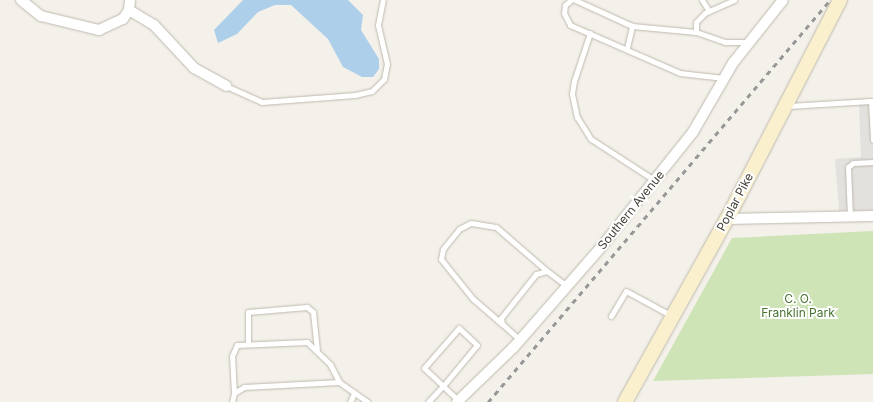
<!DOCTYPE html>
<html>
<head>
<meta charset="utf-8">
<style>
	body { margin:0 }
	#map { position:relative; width:873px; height:402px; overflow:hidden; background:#f4f1ea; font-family:Inter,sans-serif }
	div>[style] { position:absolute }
	.green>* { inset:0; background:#cee4b7 }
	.parking>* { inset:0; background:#e3e1de }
	.water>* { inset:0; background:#adcfea }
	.roads { filter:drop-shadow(0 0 1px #beb9ae) drop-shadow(0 0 1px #beb9ae) }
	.service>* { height:5px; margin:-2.5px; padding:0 2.5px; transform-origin:2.5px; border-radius:2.5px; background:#fff }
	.minor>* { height:10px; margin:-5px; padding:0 5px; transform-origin:5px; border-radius:5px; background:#fff }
	.secondary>* { height:14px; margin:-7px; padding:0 7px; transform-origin:7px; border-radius:7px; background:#faf0ce }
	.rail>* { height:2.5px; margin-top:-1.25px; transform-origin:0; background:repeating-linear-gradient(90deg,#989898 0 5px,transparent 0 10px) }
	span { translate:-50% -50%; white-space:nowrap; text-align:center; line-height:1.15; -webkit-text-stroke:4px #fff; paint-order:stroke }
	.street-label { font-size:12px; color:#474239 }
	.park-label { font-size:12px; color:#487431 }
</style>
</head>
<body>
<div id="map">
	<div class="green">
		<i style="clip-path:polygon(873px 231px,873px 374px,653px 381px,732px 238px)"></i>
	</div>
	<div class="parking">
		<i style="clip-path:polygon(859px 104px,873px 104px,873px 210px,839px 211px,835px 159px,861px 157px)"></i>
	</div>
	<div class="water">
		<i style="clip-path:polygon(243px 0,348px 0,363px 15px,361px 30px,379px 59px,379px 69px,373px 77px,362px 77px,343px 67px,328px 39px,291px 5px,275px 5px,258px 12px,237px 34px,218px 43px,214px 30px)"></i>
	</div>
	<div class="roads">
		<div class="service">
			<i style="left:571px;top:0;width:8px;rotate:140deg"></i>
			<i style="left:565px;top:5px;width:8px;rotate:97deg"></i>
			<i style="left:564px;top:13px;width:13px;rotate:63deg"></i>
			<i style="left:570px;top:25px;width:120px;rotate:23.6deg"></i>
			<i style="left:680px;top:73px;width:44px;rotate:6.5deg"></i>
			<i style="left:575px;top:0;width:63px;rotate:24.5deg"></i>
			<i style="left:632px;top:26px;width:64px;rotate:5.4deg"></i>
			<i style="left:702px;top:0;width:13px;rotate:58deg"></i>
			<i style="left:734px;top:0;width:32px;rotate:156deg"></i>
			<i style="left:705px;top:13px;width:13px;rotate:135deg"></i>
			<i style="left:696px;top:22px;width:10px;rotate:90deg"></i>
			<i style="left:696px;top:32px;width:31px;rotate:19deg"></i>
			<i style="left:725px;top:42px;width:23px"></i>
			<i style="left:590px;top:33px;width:51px;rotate:108.4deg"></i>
			<i style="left:574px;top:81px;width:13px;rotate:99deg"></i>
			<i style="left:572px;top:94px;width:24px;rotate:78deg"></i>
			<i style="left:577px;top:117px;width:26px;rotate:58deg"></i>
			<i style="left:591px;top:139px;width:75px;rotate:33.1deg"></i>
			<i style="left:627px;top:48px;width:23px;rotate:-77deg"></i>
			<i style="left:226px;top:86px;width:39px;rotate:24deg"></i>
			<i style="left:262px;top:102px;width:93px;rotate:-4.3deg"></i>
			<i style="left:355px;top:95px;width:17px;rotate:-13deg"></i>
			<i style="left:372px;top:91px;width:17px;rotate:-45deg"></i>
			<i style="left:384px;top:79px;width:15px;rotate:-79deg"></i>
			<i style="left:387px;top:64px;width:40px;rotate:-103deg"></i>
			<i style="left:378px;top:25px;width:25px;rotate:-79deg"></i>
			<i style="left:788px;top:106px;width:83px;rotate:-3.4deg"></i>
			<i style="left:871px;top:101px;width:39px;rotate:87deg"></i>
			<i style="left:850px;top:217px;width:50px;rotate:-92.3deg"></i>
			<i style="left:848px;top:167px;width:6px;rotate:-39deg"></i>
			<i style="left:853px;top:163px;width:20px;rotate:-3deg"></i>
			<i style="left:611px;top:316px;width:29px;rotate:-59deg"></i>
			<i style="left:626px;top:291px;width:52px;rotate:28.5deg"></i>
			<i style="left:502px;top:324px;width:38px;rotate:-139deg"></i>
			<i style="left:473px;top:299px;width:51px;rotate:-128.7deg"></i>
			<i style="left:441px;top:259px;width:10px;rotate:-79deg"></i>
			<i style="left:443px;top:249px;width:26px;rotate:-51deg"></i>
			<i style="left:459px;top:229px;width:13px;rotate:-27deg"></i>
			<i style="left:471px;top:223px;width:25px;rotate:9deg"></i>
			<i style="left:496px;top:227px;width:67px;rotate:40.8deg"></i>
			<i style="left:520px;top:340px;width:24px;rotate:-138deg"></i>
			<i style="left:502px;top:324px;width:6px;rotate:-99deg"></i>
			<i style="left:501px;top:318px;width:56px;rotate:-51.5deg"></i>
			<i style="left:536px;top:274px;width:11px;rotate:-15deg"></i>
			<i style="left:547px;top:271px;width:25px;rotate:37deg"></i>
			<i style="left:248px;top:344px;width:32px;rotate:-90deg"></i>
			<i style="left:248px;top:312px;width:59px;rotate:-4.8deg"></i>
			<i style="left:307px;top:307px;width:8px;rotate:40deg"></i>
			<i style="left:313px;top:312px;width:37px;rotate:84deg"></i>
			<i style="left:234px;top:393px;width:37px;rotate:-93deg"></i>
			<i style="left:232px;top:356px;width:12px;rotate:-66deg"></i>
			<i style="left:237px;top:345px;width:70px;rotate:-2.5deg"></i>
			<i style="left:307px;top:342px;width:32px;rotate:44deg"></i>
			<i style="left:330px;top:364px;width:20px;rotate:63deg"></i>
			<i style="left:232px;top:402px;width:9px;rotate:-77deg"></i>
			<i style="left:234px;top:393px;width:12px;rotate:-31deg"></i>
			<i style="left:244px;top:387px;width:95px;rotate:-3deg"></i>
			<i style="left:339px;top:382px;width:35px;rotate:35deg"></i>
			<i style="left:350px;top:402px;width:10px;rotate:-66deg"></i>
			<i style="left:428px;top:402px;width:22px;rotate:-47deg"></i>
			<i style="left:443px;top:386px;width:53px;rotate:-50.3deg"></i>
			<i style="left:477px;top:345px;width:25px;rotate:-137deg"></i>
			<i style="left:459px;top:328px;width:53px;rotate:131.2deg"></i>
			<i style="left:424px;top:368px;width:26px;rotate:43deg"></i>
			<i style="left:443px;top:386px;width:22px;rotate:43deg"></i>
		</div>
		<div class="minor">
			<i style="left:21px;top:0;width:26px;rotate:39deg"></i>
			<i style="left:41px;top:16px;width:60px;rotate:13.6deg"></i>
			<i style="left:99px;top:30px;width:26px;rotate:-25deg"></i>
			<i style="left:123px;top:19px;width:11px;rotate:-56deg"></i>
			<i style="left:129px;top:10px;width:10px;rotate:-84deg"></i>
			<i style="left:129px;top:10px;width:29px;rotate:31deg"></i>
			<i style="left:154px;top:25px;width:59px;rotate:47.1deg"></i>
			<i style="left:194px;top:68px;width:37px;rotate:29deg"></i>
			<i style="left:727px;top:219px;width:146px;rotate:-1.2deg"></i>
			<i style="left:457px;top:402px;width:79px;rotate:-44deg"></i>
			<i style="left:514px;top:347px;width:134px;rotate:-48.9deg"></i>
			<i style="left:602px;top:246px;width:146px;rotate:-51.4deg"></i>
			<i style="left:693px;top:132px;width:80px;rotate:-59.9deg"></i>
			<i style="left:733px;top:63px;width:80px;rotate:-51.6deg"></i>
		</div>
		<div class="secondary">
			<i style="left:625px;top:402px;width:210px;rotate:-60.9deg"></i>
			<i style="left:727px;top:219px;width:246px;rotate:-62.7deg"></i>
		</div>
	</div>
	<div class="rail">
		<i style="left:488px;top:402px;width:528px;rotate:-49.61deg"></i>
	</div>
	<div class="street-label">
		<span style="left:735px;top:202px;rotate:-62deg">Poplar Pike</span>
		<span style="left:631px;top:210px;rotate:-51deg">Southern Avenue</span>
	</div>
	<div class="park-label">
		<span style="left:798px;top:306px">C. O.<br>Franklin Park</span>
	</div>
</div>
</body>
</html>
